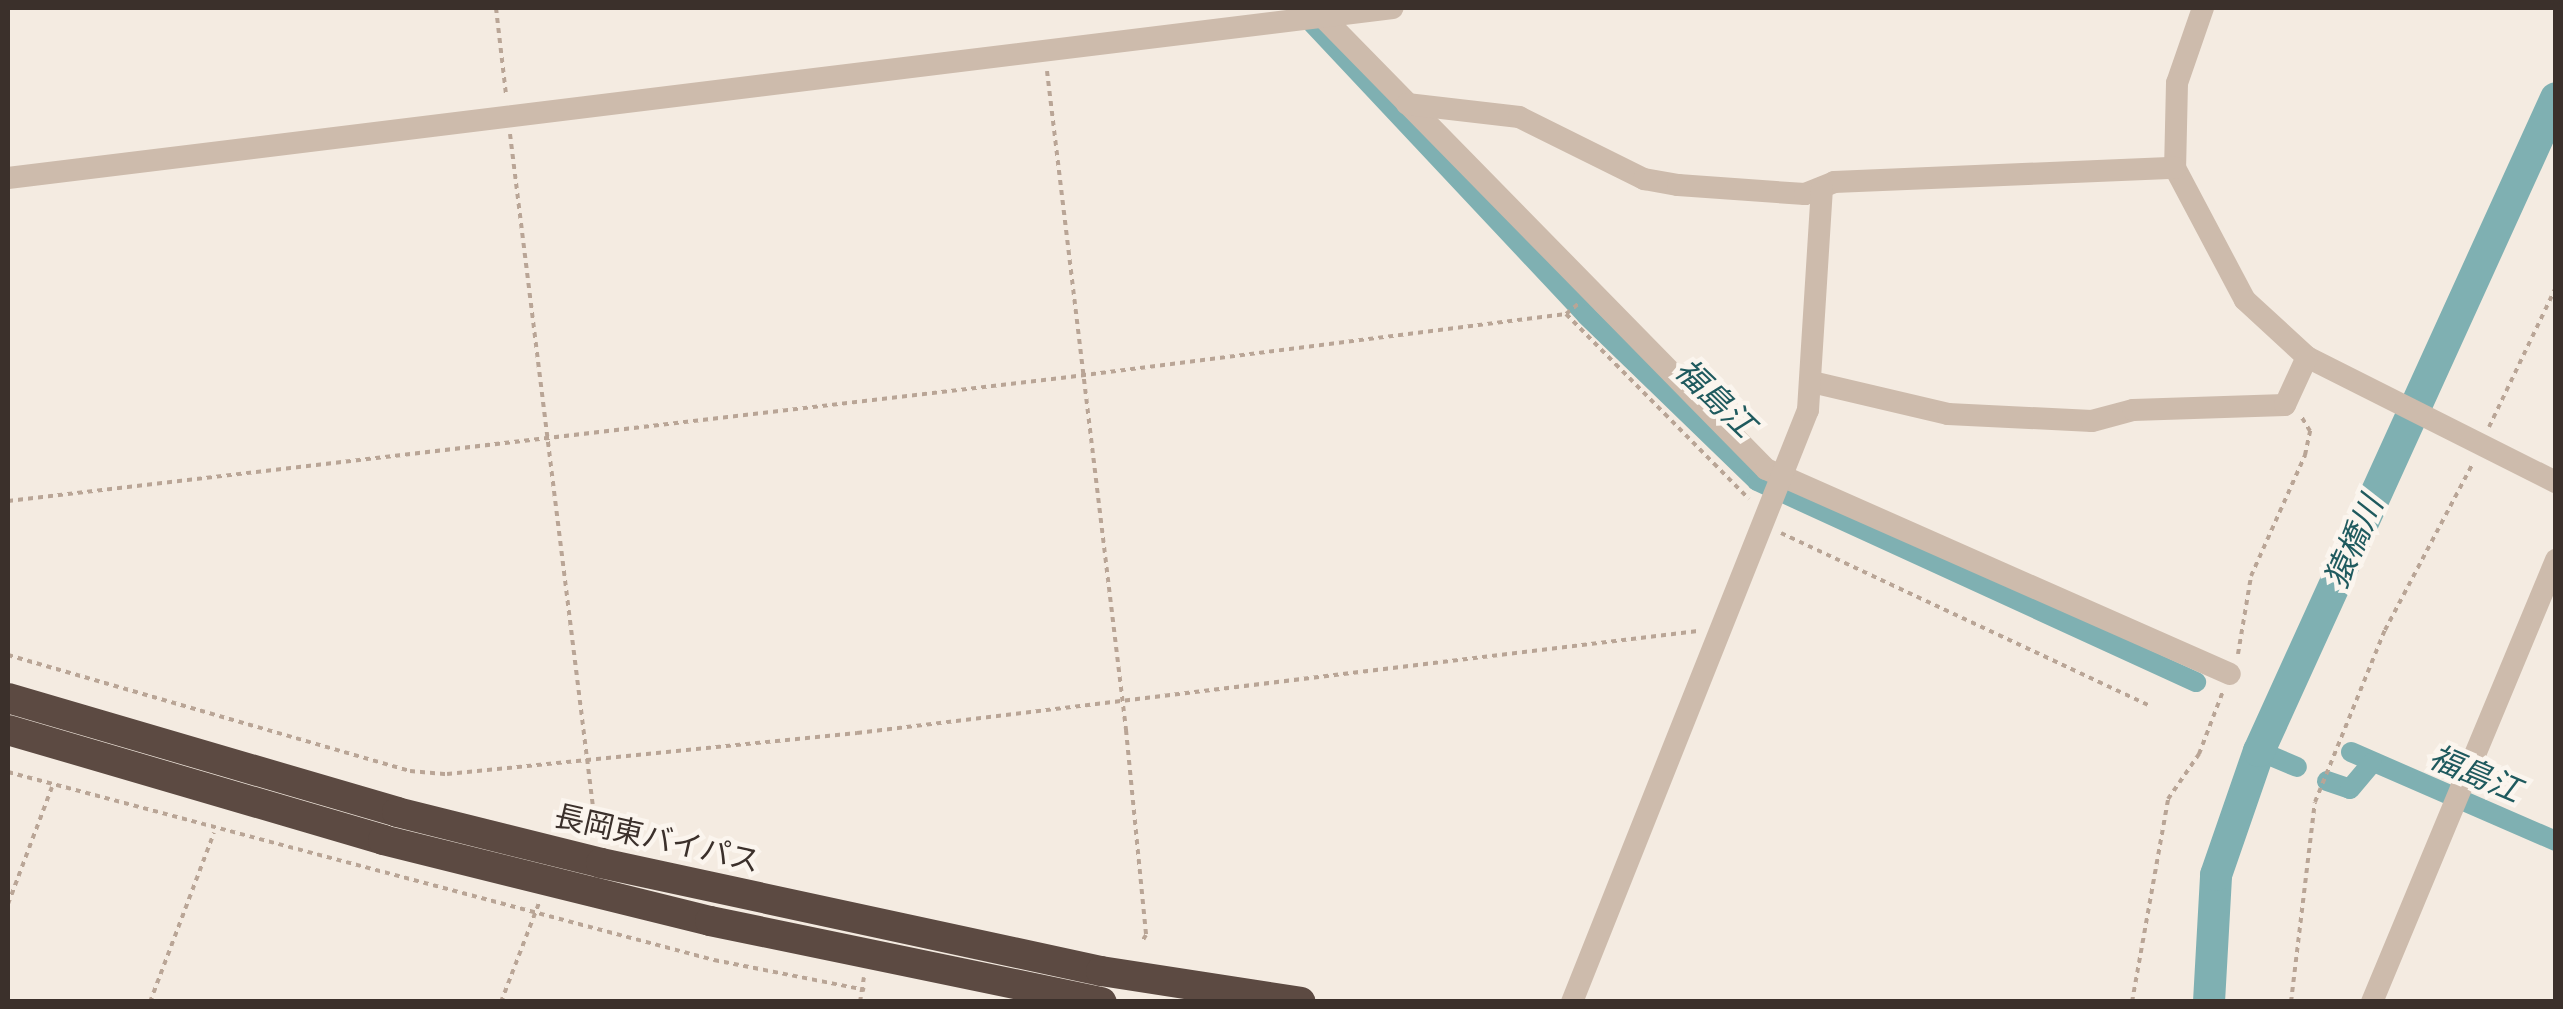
<!DOCTYPE html>
<html>
<head>
<meta charset="utf-8">
<style>
	body { margin:0 }
	#map { position:relative; width:2563px; height:1009px; overflow:hidden; background:#f4ebe1; font-family:"Fira Sans","Noto Sans JP",sans-serif }
	div>[style] { position:absolute }
	.canal>* { height:20px; margin:-10px; padding:0 10px; transform-origin:10px; border-radius:10px; background:#7fb0b2 }
	.river>* { height:32px; margin:-16px; padding:0 16px; transform-origin:16px; border-radius:16px; background:#7fb0b2 }
	.path>* { height:4px; margin-top:-2px; transform-origin:0; background:repeating-linear-gradient(90deg,#b9a596 0 5px,transparent 0 10px) }
	.minor>* { height:22px; margin:-11px; padding:0 11px; transform-origin:11px; border-radius:11px; background:#cdbbac }
	.highway>* { height:30px; margin:-15px; padding:0 15px; transform-origin:15px; border-radius:15px; background:#5c4a42 }
	span { translate:-50% -50%; white-space:nowrap; text-align:center; line-height:1.15; -webkit-text-stroke:9px #fbf5ee; paint-order:stroke }
	.street-label { font-size:30px; color:#3b302b }
	.water-label { font-size:32px; color:#1f5a5e; font-style:italic }
	.frame { position:absolute; inset:0; border:10px solid #3b302b; pointer-events:none }
</style>
</head>
<body>
<div id="map">
	<div class="canal">
		<i style="left:1298px;top:8px;width:421px;rotate:46.8deg"></i>
		<i style="left:1586px;top:315px;width:238px;rotate:44.1deg"></i>
		<i style="left:1757px;top:481px;width:483px;rotate:24.6deg"></i>
		<i style="left:2259px;top:751px;width:41px;rotate:22.8deg"></i>
		<i style="left:2351px;top:752px;width:223px;rotate:23.5deg"></i>
		<i style="left:2327px;top:781px;width:24px;rotate:19deg"></i>
		<i style="left:2350px;top:789px;width:34px;rotate:-50deg"></i>
	</div>
	<div class="river">
		<i style="left:2209px;top:1002px;width:127px;rotate:-86.8deg"></i>
		<i style="left:2216px;top:875px;width:131px;rotate:-70.9deg"></i>
		<i style="left:2259px;top:751px;width:717px;rotate:-65.54deg"></i>
	</div>
	<div class="path">
		<i style="left:496px;top:8px;width:88px;rotate:83.4deg"></i>
		<i style="left:1047px;top:71px;width:664px;rotate:83.16deg"></i>
		<i style="left:1126px;top:730px;width:206px;rotate:84.4deg"></i>
		<i style="left:1146px;top:935px;width:9px;rotate:122deg"></i>
		<i style="left:510px;top:134px;width:710px;rotate:82.97deg"></i>
		<i style="left:1566px;top:314px;width:260px;rotate:45.3deg"></i>
		<i style="left:2489px;top:427px;width:155px;rotate:-64.4deg"></i>
		<i style="left:8px;top:501px;width:1060px;rotate:-6.66deg"></i>
		<i style="left:1061px;top:378px;width:509px;rotate:-7.22deg"></i>
		<i style="left:1566px;top:314px;width:16px;rotate:-40deg"></i>
		<i style="left:1781px;top:533px;width:406px;rotate:25.1deg"></i>
		<i style="left:2238px;top:654px;width:79px;rotate:-80.5deg"></i>
		<i style="left:2251px;top:576px;width:133px;rotate:-65.9deg"></i>
		<i style="left:2305px;top:455px;width:25px;rotate:-78deg"></i>
		<i style="left:2310px;top:431px;width:17px;rotate:-121deg"></i>
		<i style="left:8px;top:655px;width:418px;rotate:16.1deg"></i>
		<i style="left:410px;top:771px;width:37px;rotate:5deg"></i>
		<i style="left:447px;top:774px;width:412px;rotate:-5.7deg"></i>
		<i style="left:857px;top:733px;width:847px;rotate:-6.92deg"></i>
		<i style="left:8px;top:772px;width:731px;rotate:14.91deg"></i>
		<i style="left:714px;top:960px;width:154px;rotate:11.2deg"></i>
		<i style="left:8px;top:904px;width:125px;rotate:-69.4deg"></i>
		<i style="left:150px;top:1002px;width:181px;rotate:-69.3deg"></i>
		<i style="left:501px;top:1002px;width:106px;rotate:-69deg"></i>
		<i style="left:860px;top:1002px;width:25px;rotate:-81deg"></i>
		<i style="left:2132px;top:1002px;width:206px;rotate:-79.9deg"></i>
		<i style="left:2168px;top:799px;width:55px;rotate:-55.4deg"></i>
		<i style="left:2199px;top:754px;width:67px;rotate:-69.1deg"></i>
		<i style="left:2291px;top:1002px;width:201px;rotate:-83.2deg"></i>
		<i style="left:2315px;top:802px;width:186px;rotate:-67.9deg"></i>
		<i style="left:2385px;top:630px;width:189px;rotate:-62.2deg"></i>
	</div>
	<div class="minor">
		<i style="left:2203px;top:8px;width:79px;rotate:109.1deg"></i>
		<i style="left:2177px;top:83px;width:85px;rotate:91.3deg"></i>
		<i style="left:2175px;top:168px;width:149px;rotate:62.1deg"></i>
		<i style="left:2245px;top:300px;width:84px;rotate:42.6deg"></i>
		<i style="left:2307px;top:357px;width:279px;rotate:26.7deg"></i>
		<i style="left:1316px;top:10px;width:643px;rotate:45.57deg"></i>
		<i style="left:1766px;top:469px;width:507px;rotate:23.84deg"></i>
		<i style="left:1407px;top:104px;width:113px;rotate:6.6deg"></i>
		<i style="left:1519px;top:117px;width:140px;rotate:26.4deg"></i>
		<i style="left:1644px;top:179px;width:35px;rotate:10deg"></i>
		<i style="left:1678px;top:185px;width:127px;rotate:4.1deg"></i>
		<i style="left:1805px;top:194px;width:31px;rotate:-22deg"></i>
		<i style="left:1834px;top:182px;width:341px;rotate:-2.4deg"></i>
		<i style="left:8px;top:178px;width:1395px;rotate:-7deg"></i>
		<i style="left:1812px;top:382px;width:140px;rotate:13.2deg"></i>
		<i style="left:1948px;top:414px;width:144px;rotate:2.8deg"></i>
		<i style="left:2092px;top:421px;width:42px;rotate:-15deg"></i>
		<i style="left:2133px;top:410px;width:152px;rotate:-1.9deg"></i>
		<i style="left:2285px;top:405px;width:53px;rotate:-65.4deg"></i>
		<i style="left:1572px;top:1002px;width:637px;rotate:-68.27deg"></i>
		<i style="left:1808px;top:410px;width:223px;rotate:-86.4deg"></i>
		<i style="left:2372px;top:1002px;width:479px;rotate:-67.4deg"></i>
	</div>
	<div class="highway">
		<i style="left:8px;top:698px;width:405px;rotate:16.3deg"></i>
		<i style="left:397px;top:812px;width:210px;rotate:14deg"></i>
		<i style="left:601px;top:863px;width:512px;rotate:12.19deg"></i>
		<i style="left:1101px;top:971px;width:202px;rotate:8.8deg"></i>
		<i style="left:8px;top:730px;width:391px;rotate:16.3deg"></i>
		<i style="left:383px;top:840px;width:337px;rotate:13.9deg"></i>
		<i style="left:710px;top:921px;width:400px;rotate:11.7deg"></i>
	</div>
	<div class="street-label">
		<span style="left:657px;top:839px;rotate:13deg">長岡東バイパス</span>
	</div>
	<div class="water-label">
		<span style="left:1715px;top:398px;rotate:44deg">福島江</span>
		<span style="left:2354px;top:542px;rotate:-66deg">猿橋川</span>
		<span style="left:2475px;top:774px;rotate:23deg">福島江</span>
	</div>
	<div class="frame"></div>
</div>
</body>
</html>
